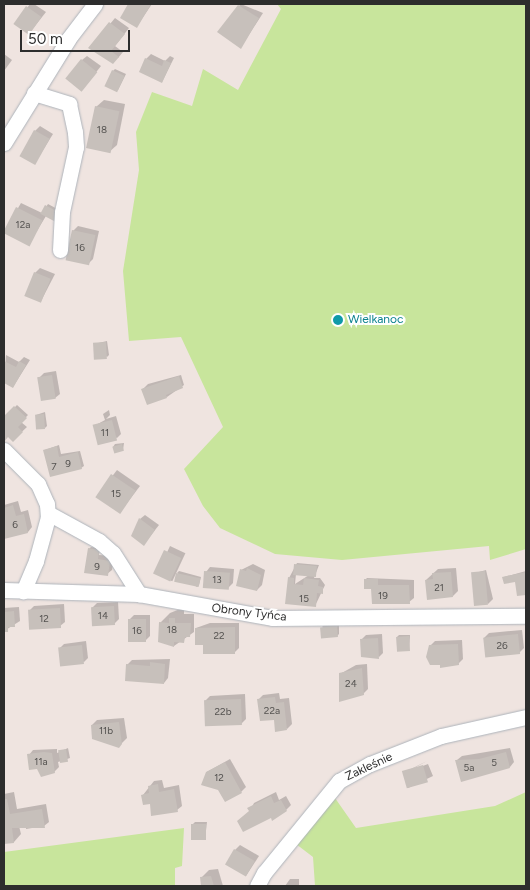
<!DOCTYPE html>
<html>
<head>
<meta charset="utf-8">
<style>
	body { margin:0 }
	#map { position:relative; width:530px; height:890px; overflow:hidden; background:#efe4e0; font-family:Figtree,sans-serif }
	div>[style] { position:absolute }
	.green>* { inset:0; background:#c8e59c }
	.shadow>* { inset:0; background:#0003; transform-origin:0 0 }
	.building>* { inset:0; background:#c7c0bb; transform-origin:0 0 }
	.roads { filter:drop-shadow(0 0 1px #adb3ba) drop-shadow(0 0 1px #adb3ba) }
	.minor>* { height:15px; margin:-7.5px; padding:0 7.5px; transform-origin:7.5px; border-radius:7.5px; background:#fff }
	.dots>* { width:14px; height:14px; translate:-50% -50%; box-sizing:border-box; border:2px solid #fff; border-radius:50% }
	span { translate:-50% -50%; white-space:nowrap; text-align:center; line-height:1.15; -webkit-text-stroke:4px #fff; paint-order:stroke }
	.number-label { font-size:10px; color:#545250 }
	.number-label span { -webkit-text-stroke-width:0 }
	.culture-label { font-size:12px; color:#0d838f }
	.left { translate:0 -50%; text-align:left }
	.street-label { font-size:12px; color:#2d2d2d }
	.frame { position:absolute; inset:0; border:5px solid #2d2d2d; pointer-events:none }
	.scale { position:absolute; left:20px; top:30px; width:110px; height:22px; box-sizing:border-box; border:2px solid #2d2d2d; border-top:0; padding-left:6px; font-size:15px; line-height:18px; white-space:nowrap; color:#2d2d2d; -webkit-text-stroke:4px #fff; paint-order:stroke }
</style>
</head>
<body>
<div id="map">
	<div class="green">
		<i style="clip-path:polygon(277px 4px,526px 4px,526px 549px,490px 560px,489px 546px,342px 560px,275px 554px,220px 528px,203px 506px,184px 469px,223px 427px,181px 337px,129px 341px,123px 271px,139px 170px,136px 132px,152px 92px,192px 106px,203px 69px,238px 90px,281px 9px)"></i>
		<i style="clip-path:polygon(526px 792px,526px 886px,315px 886px,313px 857px,296px 844px,335px 798px,356px 828px,495px 806px)"></i>
		<i style="clip-path:polygon(184px 828px,182px 866px,175px 868px,175px 886px,4px 886px,4px 852px)"></i>
	</div>
	<div class="shadow">
		<i style="clip-path:polygon(30px 4px,34px 4px,46px 12px,31px 31px,15px 24px)"></i>
		<i style="clip-path:polygon(130px 4px,152px 4px,137px 26px,122px 17px)"></i>
		<i style="clip-path:polygon(241px 4px,263px 13px,241px 47px,239px 6px)"></i>
		<i style="clip-path:polygon(115px 18px,129px 28px,115px 46px,123px 52px,118px 58px,90px 48px)"></i>
		<i style="clip-path:polygon(4px 54px,12px 60px,4px 71px)"></i>
		<i style="clip-path:polygon(151px 54px,165px 61px,170px 56px,174px 58px,162px 82px,146px 59px)"></i>
		<i style="clip-path:polygon(87px 56px,101px 66px,86px 85px,82px 60px)"></i>
		<i style="clip-path:polygon(115px 69px,126px 74px,118px 90px,113px 71px)"></i>
		<i style="clip-path:polygon(104px 100px,125px 104px,117px 145px,109px 152px,96px 107px)"></i>
		<i style="clip-path:polygon(40px 126px,53px 134px,35px 163px,35px 131px)"></i>
		<i style="clip-path:polygon(21px 203px,42px 213px,48px 204px,61px 211px,46px 216px,29px 244px,4px 232px)"></i>
		<i style="clip-path:polygon(78px 226px,99px 231px,93px 259px,88px 264px,73px 231px)"></i>
		<i style="clip-path:polygon(40px 268px,55px 274px,41px 301px,35px 273px)"></i>
		<i style="clip-path:polygon(107px 341px,109px 355px,107px 357px,94px 344px)"></i>
		<i style="clip-path:polygon(6px 355px,19px 362px,24px 357px,30px 360px,13px 387px,4px 382px)"></i>
		<i style="clip-path:polygon(56px 371px,60px 394px,55px 398px,39px 378px,44px 373px)"></i>
		<i style="clip-path:polygon(181px 375px,184px 385px,167px 397px,143px 389px,148px 384px)"></i>
		<i style="clip-path:polygon(17px 405px,28px 415px,21px 422px,27px 427px,13px 440px,8px 436px,4px 440px,4px 418px)"></i>
		<i style="clip-path:polygon(109px 410px,110px 415px,106px 419px,116px 416px,121px 434px,117px 438px,94px 426px,105px 420px,103px 414px)"></i>
		<i style="clip-path:polygon(45px 412px,47px 426px,45px 428px,36px 415px)"></i>
		<i style="clip-path:polygon(124px 443px,123px 450px,113px 447px,115px 444px)"></i>
		<i style="clip-path:polygon(59px 445px,61px 454px,80px 451px,84px 466px,81px 468px,45px 450px)"></i>
		<i style="clip-path:polygon(117px 470px,140px 486px,124px 507px,97px 496px)"></i>
		<i style="clip-path:polygon(18px 501px,21px 512px,28px 510px,32px 527px,28px 532px,4px 538px,4px 505px)"></i>
		<i style="clip-path:polygon(145px 515px,159px 525px,148px 539px,140px 519px)"></i>
		<i style="left:170px;top:546px;width:17px;height:31px;rotate:25deg"></i>
		<i style="clip-path:polygon(91px 547px,100px 548px,99px 555px,114px 556px,112px 570px,107px 574px,89px 549px)"></i>
		<i style="clip-path:polygon(evenodd,297px 563px,319px 565px,314px 578px,320px 578px,325px 585px,315px 606px,287px 603px,289px 578px,297px 563px,296px 574px,309px 575px,295px 584px,296px 574px)"></i>
		<i style="clip-path:polygon(253px 564px,265px 570px,262px 585px,257px 590px,241px 570px)"></i>
		<i style="clip-path:polygon(210px 567px,234px 569px,233px 583px,228px 588px,206px 572px)"></i>
		<i style="clip-path:polygon(456px 568px,458px 591px,453px 596px,426px 580px,438px 569px)"></i>
		<i style="clip-path:polygon(486px 570px,493px 599px,488px 604px,472px 574px)"></i>
		<i style="clip-path:polygon(179px 571px,201px 577px,199px 585px,197px 587px,177px 573px)"></i>
		<i style="clip-path:polygon(526px 571px,526px 594px,518px 595px,516px 581px,504px 577px)"></i>
		<i style="clip-path:polygon(367px 578px,414px 580px,414px 598px,409px 602px,373px 585px,365px 580px)"></i>
		<i style="clip-path:polygon(118px 602px,119px 619px,114px 624px,92px 608px,97px 603px)"></i>
		<i style="clip-path:polygon(64px 604px,65px 622px,60px 626px,29px 611px,34px 606px)"></i>
		<i style="clip-path:polygon(19px 607px,20px 621px,4px 631px,4px 608px)"></i>
		<i style="clip-path:polygon(180px 609px,184px 609px,184px 614px,194px 614px,194px 632px,174px 646px,160px 623px,170px 613px)"></i>
		<i style="clip-path:polygon(134px 615px,150px 615px,150px 636px,145px 641px,129px 620px)"></i>
		<i style="clip-path:polygon(210px 623px,239px 623px,239px 648px,234px 653px,196px 628px)"></i>
		<i style="clip-path:polygon(324px 625px,339px 625px,339px 634px,337px 636px,322px 627px)"></i>
		<i style="clip-path:polygon(522px 630px,524px 648px,519px 653px,484px 638px,489px 633px)"></i>
		<i style="clip-path:polygon(382px 634px,383px 653px,379px 657px,361px 640px,366px 635px)"></i>
		<i style="clip-path:polygon(399px 635px,410px 635px,409px 650px,397px 637px)"></i>
		<i style="clip-path:polygon(462px 640px,463px 659px,458px 664px,430px 646px,435px 641px)"></i>
		<i style="clip-path:polygon(86px 641px,88px 658px,84px 662px,59px 649px,64px 644px)"></i>
		<i style="clip-path:polygon(170px 659px,168px 678px,164px 683px,127px 665px,132px 660px)"></i>
		<i style="clip-path:polygon(367px 664px,368px 689px,363px 694px,340px 674px,356px 665px)"></i>
		<i style="clip-path:polygon(279px 693px,280px 699px,289px 698px,292px 724px,287px 729px,259px 699px,263px 695px)"></i>
		<i style="clip-path:polygon(245px 694px,246px 719px,241px 724px,205px 701px,210px 696px)"></i>
		<i style="clip-path:polygon(124px 718px,127px 738px,118px 747px,92px 725px,97px 720px)"></i>
		<i style="clip-path:polygon(68px 748px,70px 758px,58px 762px,59px 767px,54px 772px,29px 755px,33px 750px,57px 749px,57px 753px)"></i>
		<i style="clip-path:polygon(510px 748px,514px 762px,510px 767px,457px 760px,462px 756px)"></i>
		<i style="clip-path:polygon(230px 759px,246px 787px,241px 792px,219px 789px,207px 772px)"></i>
		<i style="clip-path:polygon(427px 761px,407px 772px,428px 764px,433px 776px,408px 788px,403px 773px)"></i>
		<i style="clip-path:polygon(162px 780px,164px 788px,179px 785px,182px 806px,177px 810px,151px 803px,143px 795px,154px 781px)"></i>
		<i style="clip-path:polygon(14px 792px,17px 809px,46px 804px,49px 822px,44px 826px,26px 829px,26px 825px,19px 826px,21px 834px,14px 842px,4px 843px,4px 794px)"></i>
		<i style="clip-path:polygon(276px 792px,279px 800px,286px 796px,291px 805px,286px 810px,271px 816px,250px 811px,254px 803px)"></i>
		<i style="clip-path:polygon(195px 822px,207px 822px,205px 839px,193px 824px)"></i>
		<i style="clip-path:polygon(240px 845px,259px 856px,246px 876px,235px 850px)"></i>
		<i style="clip-path:polygon(218px 869px,223px 886px,202px 886px,202px 877px,209px 870px)"></i>
		<i style="clip-path:polygon(290px 879px,299px 879px,299px 886px,285px 886px)"></i>
	</div>
	<div class="building">
		<i style="clip-path:polygon(128px 4px,151px 4px,137px 28px,120px 18px)"></i>
		<i style="clip-path:polygon(238px 5px,259px 18px,241px 49px,217px 32px)"></i>
		<i style="left:26px;top:6px;width:19px;height:22px;rotate:35deg"></i>
		<i style="clip-path:polygon(109px 22px,125px 34px,111px 51px,119px 57px,113px 64px,88px 48px)"></i>
		<i style="clip-path:polygon(145px 58px,162px 66px,164px 60px,171px 63px,162px 83px,139px 72px)"></i>
		<i style="left:81px;top:59px;width:21px;height:25px;rotate:39deg"></i>
		<i style="left:112px;top:70px;width:14px;height:18px;rotate:25deg"></i>
		<i style="left:95px;top:106px;width:25px;height:43px;rotate:12deg"></i>
		<i style="left:34px;top:130px;width:18px;height:30px;rotate:29deg"></i>
		<i style="left:45px;top:205px;width:17px;height:10px;rotate:28deg"></i>
		<i style="left:16px;top:207px;width:30px;height:29px;rotate:27deg"></i>
		<i style="left:72px;top:230px;width:24px;height:31px;rotate:12deg"></i>
		<i style="left:34px;top:272px;width:18px;height:26px;rotate:22deg"></i>
		<i style="left:106px;top:342px;width:17px;height:13px;rotate:87deg"></i>
		<i style="clip-path:polygon(4px 361px,16px 367px,19px 361px,26px 365px,13px 388px,4px 383px)"></i>
		<i style="left:52px;top:375px;width:24px;height:15px;rotate:81deg"></i>
		<i style="clip-path:polygon(179px 376px,183px 388px,166px 395px,167px 398px,147px 405px,141px 389px)"></i>
		<i style="clip-path:polygon(14px 406px,27px 418px,18px 427px,23px 432px,13px 442px,8px 437px,4px 442px,4px 416px)"></i>
		<i style="left:44px;top:414px;width:15px;height:9px;rotate:86deg"></i>
		<i style="left:112px;top:420px;width:21px;height:20px;rotate:76deg"></i>
		<i style="left:122px;top:444px;width:7px;height:10px;rotate:74deg"></i>
		<i style="clip-path:polygon(57px 446px,59px 457px,78px 452px,82px 469px,50px 477px,43px 450px)"></i>
		<i style="left:111px;top:474px;width:30px;height:28px;rotate:34deg"></i>
		<i style="clip-path:polygon(13px 505px,16px 516px,24px 514px,28px 533px,4px 539px,4px 508px)"></i>
		<i style="clip-path:polygon(139px 518px,155px 530px,144px 546px,131px 536px)"></i>
		<i style="clip-path:polygon(88px 548px,99px 550px,98px 559px,110px 561px,108px 576px,84px 573px)"></i>
		<i style="left:164px;top:550px;width:19px;height:26px;rotate:25deg"></i>
		<i style="left:294px;top:564px;width:23px;height:11px;rotate:5deg"></i>
		<i style="clip-path:polygon(247px 568px,261px 575px,257px 591px,236px 586px,240px 569px,246px 571px)"></i>
		<i style="left:204px;top:571px;width:26px;height:17px;rotate:4deg"></i>
		<i style="left:485px;top:571px;width:34px;height:14px;rotate:85deg"></i>
		<i style="clip-path:polygon(451px 572px,453px 597px,427px 600px,425px 580px,433px 579px,432px 573px)"></i>
		<i style="clip-path:polygon(526px 572px,526px 595px,517px 596px,515px 582px,504px 584px,502px 577px)"></i>
		<i style="left:176px;top:573px;width:25px;height:9px;rotate:12deg"></i>
		<i style="clip-path:polygon(288px 577px,294px 578px,294px 584px,303px 585px,304px 578px,319px 580px,318px 586px,323px 587px,323px 594px,317px 593px,316px 607px,285px 604px)"></i>
		<i style="clip-path:polygon(364px 579px,378px 579px,378px 585px,409px 585px,410px 604px,372px 604px,371px 589px,364px 589px)"></i>
		<i style="left:114px;top:606px;width:19px;height:23px;rotate:87deg"></i>
		<i style="left:60px;top:608px;width:20px;height:32px;rotate:87deg"></i>
		<i style="clip-path:polygon(14px 611px,15px 627px,8px 627px,8px 632px,4px 632px,4px 612px)"></i>
		<i style="clip-path:polygon(169px 618px,175px 618px,175px 623px,191px 623px,190px 637px,185px 637px,184px 643px,174px 642px,174px 647px,158px 642px,159px 622px,169px 623px)"></i>
		<i style="left:128px;top:619px;width:18px;height:23px"></i>
		<i style="left:337px;top:626px;width:11px;height:17px;rotate:85deg"></i>
		<i style="clip-path:polygon(235px 627px,235px 654px,203px 654px,203px 645px,195px 645px,195px 628px)"></i>
		<i style="left:518px;top:634px;width:20px;height:35px;rotate:84deg"></i>
		<i style="left:409px;top:636px;width:15px;height:13px;rotate:86deg"></i>
		<i style="clip-path:polygon(378px 638px,379px 659px,361px 657px,360px 639px)"></i>
		<i style="clip-path:polygon(458px 644px,459px 665px,440px 668px,440px 665px,430px 665px,426px 657px,429px 645px)"></i>
		<i style="left:82px;top:645px;width:19px;height:24px;rotate:84deg"></i>
		<i style="clip-path:polygon(150px 662px,165px 664px,164px 684px,125px 681px,126px 664px,150px 666px)"></i>
		<i style="clip-path:polygon(362px 668px,364px 695px,339px 702px,339px 673px)"></i>
		<i style="clip-path:polygon(275px 697px,276px 703px,284px 702px,287px 730px,275px 732px,274px 720px,260px 721px,257px 699px)"></i>
		<i style="left:241px;top:699px;width:26px;height:37px;rotate:88deg"></i>
		<i style="clip-path:polygon(119px 722px,122px 744px,119px 748px,92px 739px,91px 725px)"></i>
		<i style="left:66px;top:749px;width:13px;height:8px;rotate:81deg"></i>
		<i style="clip-path:polygon(44px 752px,52px 753px,55px 773px,41px 777px,37px 769px,29px 770px,27px 754px)"></i>
		<i style="clip-path:polygon(506px 752px,510px 768px,461px 782px,455px 760px,479px 759px)"></i>
		<i style="clip-path:polygon(225px 762px,242px 793px,225px 802px,218px 790px,201px 785px,206px 772px)"></i>
		<i style="left:423px;top:765px;width:18px;height:22px;rotate:74deg"></i>
		<i style="clip-path:polygon(158px 784px,159px 792px,174px 789px,178px 812px,151px 816px,150px 804px,143px 805px,141px 795px,149px 793px,148px 786px)"></i>
		<i style="clip-path:polygon(271px 796px,274px 803px,281px 800px,287px 811px,272px 821px,271px 818px,243px 832px,237px 821px,249px 811px,247px 808px)"></i>
		<i style="clip-path:polygon(4px 799px,7px 799px,10px 814px,42px 809px,45px 828px,12px 828px,14px 843px,4px 844px)"></i>
		<i style="left:191px;top:824px;width:15px;height:16px"></i>
		<i style="left:234px;top:849px;width:24px;height:18px;rotate:30deg"></i>
		<i style="clip-path:polygon(211px 876px,214px 886px,201px 886px,200px 877px)"></i>
	</div>
	<div class="roads">
		<div class="minor">
			<i style="left:34px;top:93px;width:37px;rotate:17deg"></i>
			<i style="left:69px;top:104px;width:29px;rotate:78deg"></i>
			<i style="left:75px;top:132px;width:15px;rotate:86deg"></i>
			<i style="left:76px;top:147px;width:66px;rotate:102.2deg"></i>
			<i style="left:62px;top:212px;width:38px;rotate:93deg"></i>
			<i style="left:4px;top:143px;width:123px;rotate:-58.2deg"></i>
			<i style="left:69px;top:38px;width:43px;rotate:-52.6deg"></i>
			<i style="left:4px;top:450px;width:48px;rotate:45deg"></i>
			<i style="left:38px;top:484px;width:22px;rotate:66deg"></i>
			<i style="left:47px;top:504px;width:13px;rotate:86deg"></i>
			<i style="left:48px;top:517px;width:46px;rotate:105.3deg"></i>
			<i style="left:36px;top:561px;width:33px;rotate:113deg"></i>
			<i style="left:48px;top:513px;width:58px;rotate:28.8deg"></i>
			<i style="left:99px;top:541px;width:18px;rotate:41deg"></i>
			<i style="left:113px;top:553px;width:49px;rotate:57.6deg"></i>
			<i style="left:4px;top:590px;width:135px;rotate:1.7deg"></i>
			<i style="left:139px;top:594px;width:135px;rotate:10.2deg"></i>
			<i style="left:272px;top:618px;width:254px;rotate:-0.5deg"></i>
			<i style="left:257px;top:886px;width:15px;rotate:-62deg"></i>
			<i style="left:264px;top:873px;width:119px;rotate:-50.8deg"></i>
			<i style="left:339px;top:781px;width:35px;rotate:-29deg"></i>
			<i style="left:370px;top:764px;width:76px;rotate:-21.5deg"></i>
			<i style="left:441px;top:736px;width:87px;rotate:-12.6deg"></i>
		</div>
	</div>
	<div class="dots">
		<i style="left:338px;top:320px;background:#0f9aa8"></i>
	</div>
	<div class="number-label">
		<span style="left:102px;top:130px">18</span>
		<span style="left:23px;top:225px">12a</span>
		<span style="left:80px;top:248px">16</span>
		<span style="left:105px;top:433px">11</span>
		<span style="left:68px;top:464px">9</span>
		<span style="left:54px;top:467px">7</span>
		<span style="left:116px;top:494px">15</span>
		<span style="left:15px;top:525px">6</span>
		<span style="left:97px;top:567px">9</span>
		<span style="left:217px;top:580px">13</span>
		<span style="left:439px;top:588px">21</span>
		<span style="left:383px;top:596px">19</span>
		<span style="left:304px;top:599px">15</span>
		<span style="left:103px;top:616px">14</span>
		<span style="left:44px;top:619px">12</span>
		<span style="left:172px;top:630px">18</span>
		<span style="left:137px;top:631px">16</span>
		<span style="left:219px;top:636px">22</span>
		<span style="left:502px;top:646px">26</span>
		<span style="left:351px;top:684px">24</span>
		<span style="left:272px;top:711px">22a</span>
		<span style="left:223px;top:712px">22b</span>
		<span style="left:106px;top:731px">11b</span>
		<span style="left:41px;top:762px">11a</span>
		<span style="left:494px;top:763px">5</span>
		<span style="left:469px;top:768px">5a</span>
		<span style="left:219px;top:778px">12</span>
	</div>
	<div class="culture-label">
		<span class="left" style="left:348px;top:320px">Wielkanoc</span>
	</div>
	<div class="street-label">
		<span style="left:249px;top:613px;rotate:7deg">Obrony Tyńca</span>
		<span style="left:369px;top:767px;rotate:-25deg">Zakleśnie</span>
	</div>
	<div class="frame"></div>
	<div class="scale">50 m</div>
</div>
</body>
</html>
